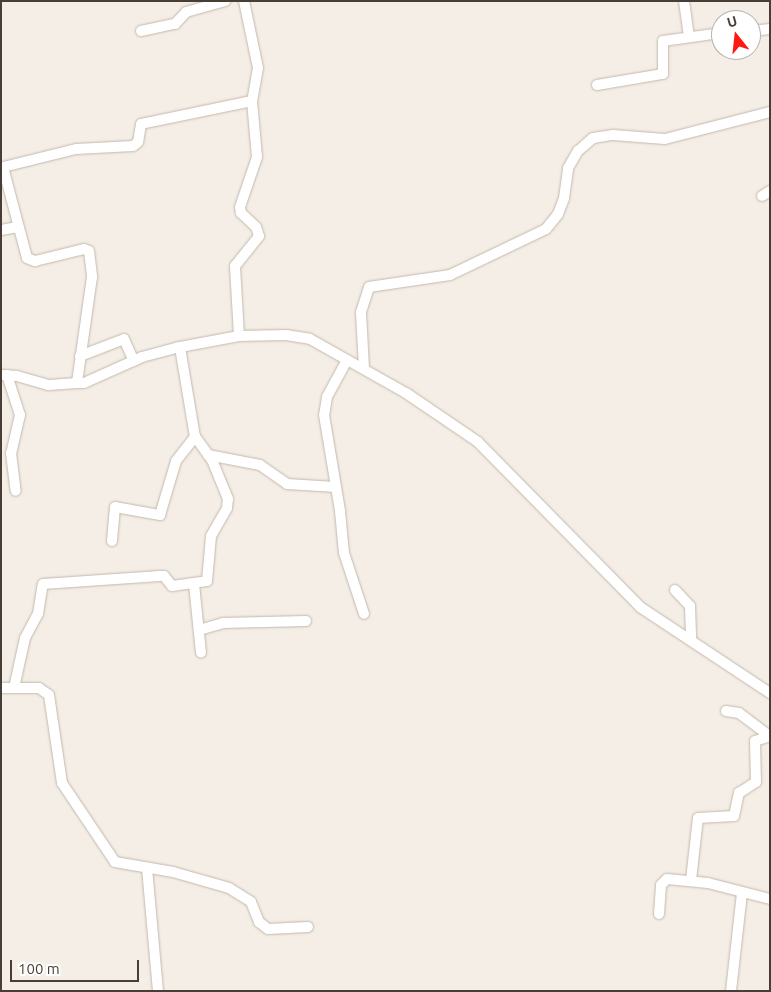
<!DOCTYPE html>
<html>
<head>
<meta charset="utf-8">
<style>
	body { margin:0 }
	#map { position:relative; width:771px; height:992px; overflow:hidden; background:#f4eee6; font-family:Ubuntu,sans-serif }
	div>[style] { position:absolute }
	.roads { filter:drop-shadow(0 0 1px #c3b8ab) drop-shadow(0 0 1px #c3b8ab) }
	.street>* { height:10px; margin:-5px; padding:0 5px; transform-origin:5px; border-radius:5px; background:#fff }
	span { translate:-50% -50%; white-space:nowrap; text-align:center; line-height:1.15; -webkit-text-stroke:4px #fff; paint-order:stroke }
	.frame { position:absolute; inset:0; border:2px solid #483e35; pointer-events:none }
	.north { position:absolute; left:711px; top:10px; width:50px; height:50px; box-sizing:border-box; background:#fff; border:1px solid #b6b2ae; border-radius:50%; rotate:344deg; font-size:14px; font-weight:700; line-height:20px; text-align:center; color:#483e35 }
	.north::after { content:''; display:block; margin:auto; width:18px; height:22px; background:#ff1712; clip-path:polygon(50% 0,100% 100%,50% 72%,0 100%) }
	.scale { position:absolute; left:10px; top:960px; width:129px; height:22px; box-sizing:border-box; border:2px solid #483e35; border-top:0; padding-left:6px; font-size:15px; line-height:18px; white-space:nowrap; color:#483e35; -webkit-text-stroke:4px #fff; paint-order:stroke }
</style>
</head>
<body>
<div id="map">
	<div class="roads">
		<div class="street">
			<i style="left:244px;top:1px;width:68px;rotate:78.2deg"></i>
			<i style="left:258px;top:68px;width:34px;rotate:100deg"></i>
			<i style="left:252px;top:101px;width:113px;rotate:168.3deg"></i>
			<i style="left:141px;top:124px;width:18px;rotate:99deg"></i>
			<i style="left:138px;top:142px;width:6px;rotate:141deg"></i>
			<i style="left:133px;top:146px;width:57px;rotate:177deg"></i>
			<i style="left:76px;top:149px;width:75px;rotate:166.1deg"></i>
			<i style="left:3px;top:167px;width:94px;rotate:75.2deg"></i>
			<i style="left:27px;top:258px;width:9px;rotate:21deg"></i>
			<i style="left:35px;top:261px;width:50px;rotate:-13.8deg"></i>
			<i style="left:84px;top:249px;width:5px;rotate:22deg"></i>
			<i style="left:89px;top:251px;width:26px;rotate:83deg"></i>
			<i style="left:92px;top:277px;width:107px;rotate:98.1deg"></i>
			<i style="left:77px;top:383px;width:7px"></i>
			<i style="left:84px;top:383px;width:64px;rotate:-24.1deg"></i>
			<i style="left:142px;top:357px;width:39px;rotate:-15deg"></i>
			<i style="left:180px;top:347px;width:60px;rotate:-10.6deg"></i>
			<i style="left:239px;top:336px;width:47px;rotate:-1.2deg"></i>
			<i style="left:286px;top:335px;width:24px;rotate:9deg"></i>
			<i style="left:310px;top:339px;width:110px;rotate:29.4deg"></i>
			<i style="left:406px;top:393px;width:87px;rotate:34.2deg"></i>
			<i style="left:478px;top:442px;width:231px;rotate:45.5deg"></i>
			<i style="left:640px;top:607px;width:156px;rotate:33.5deg"></i>
			<i style="left:684px;top:1px;width:34px;rotate:82deg"></i>
			<i style="left:141px;top:31px;width:35px;rotate:-12deg"></i>
			<i style="left:175px;top:24px;width:16px;rotate:-47deg"></i>
			<i style="left:186px;top:12px;width:41px;rotate:-15.8deg"></i>
			<i style="left:751px;top:31px;width:19px;rotate:-6deg"></i>
			<i style="left:597px;top:85px;width:67px;rotate:-9.5deg"></i>
			<i style="left:663px;top:74px;width:33px;rotate:-90deg"></i>
			<i style="left:663px;top:41px;width:59px;rotate:-7.9deg"></i>
			<i style="left:762px;top:196px;width:9px;rotate:-32deg"></i>
			<i style="left:1px;top:230px;width:17px;rotate:-10deg"></i>
			<i style="left:239px;top:336px;width:70px;rotate:-93.3deg"></i>
			<i style="left:235px;top:266px;width:38px;rotate:-51deg"></i>
			<i style="left:259px;top:236px;width:9px;rotate:-108deg"></i>
			<i style="left:256px;top:227px;width:21px;rotate:-137deg"></i>
			<i style="left:241px;top:213px;width:6px;rotate:-99deg"></i>
			<i style="left:240px;top:207px;width:53px;rotate:-71.2deg"></i>
			<i style="left:257px;top:157px;width:56px;rotate:-95.1deg"></i>
			<i style="left:80px;top:356px;width:47px;rotate:-21.1deg"></i>
			<i style="left:124px;top:339px;width:24px;rotate:66deg"></i>
			<i style="left:347px;top:360px;width:42px;rotate:118.4deg"></i>
			<i style="left:327px;top:397px;width:18px;rotate:99deg"></i>
			<i style="left:324px;top:415px;width:97px;rotate:80.5deg"></i>
			<i style="left:340px;top:511px;width:42px;rotate:84.6deg"></i>
			<i style="left:344px;top:553px;width:64px;rotate:71.8deg"></i>
			<i style="left:364px;top:368px;width:56px;rotate:-93.1deg"></i>
			<i style="left:361px;top:312px;width:26px;rotate:-72deg"></i>
			<i style="left:369px;top:287px;width:82px;rotate:-8.4deg"></i>
			<i style="left:450px;top:275px;width:106px;rotate:-25.6deg"></i>
			<i style="left:546px;top:229px;width:19px;rotate:-51deg"></i>
			<i style="left:558px;top:214px;width:17px;rotate:-69deg"></i>
			<i style="left:564px;top:198px;width:30px;rotate:-82deg"></i>
			<i style="left:568px;top:168px;width:20px;rotate:-60deg"></i>
			<i style="left:578px;top:151px;width:20px;rotate:-41deg"></i>
			<i style="left:593px;top:138px;width:20px;rotate:-9deg"></i>
			<i style="left:613px;top:135px;width:52px;rotate:4.4deg"></i>
			<i style="left:665px;top:139px;width:108px;rotate:-14.4deg"></i>
			<i style="left:2px;top:375px;width:15px;rotate:4deg"></i>
			<i style="left:17px;top:376px;width:33px;rotate:16deg"></i>
			<i style="left:49px;top:385px;width:28px;rotate:-4deg"></i>
			<i style="left:7px;top:375px;width:42px;rotate:72deg"></i>
			<i style="left:20px;top:415px;width:39px;rotate:103deg"></i>
			<i style="left:11px;top:453px;width:38px;rotate:83deg"></i>
			<i style="left:208px;top:455px;width:53px;rotate:10.9deg"></i>
			<i style="left:260px;top:465px;width:33px;rotate:35deg"></i>
			<i style="left:287px;top:484px;width:49px;rotate:3.5deg"></i>
			<i style="left:112px;top:541px;width:34px;rotate:-85deg"></i>
			<i style="left:115px;top:507px;width:46px;rotate:10.1deg"></i>
			<i style="left:160px;top:515px;width:56px;rotate:-73.5deg"></i>
			<i style="left:176px;top:461px;width:31px;rotate:-52deg"></i>
			<i style="left:194px;top:584px;width:69px;rotate:84.2deg"></i>
			<i style="left:675px;top:590px;width:22px;rotate:47deg"></i>
			<i style="left:690px;top:606px;width:33px;rotate:88deg"></i>
			<i style="left:199px;top:630px;width:25px;rotate:-16deg"></i>
			<i style="left:223px;top:623px;width:83px;rotate:-1.4deg"></i>
			<i style="left:1px;top:688px;width:13px"></i>
			<i style="left:14px;top:688px;width:51px;rotate:-77.6deg"></i>
			<i style="left:25px;top:638px;width:27px;rotate:-62deg"></i>
			<i style="left:38px;top:614px;width:30px;rotate:-81deg"></i>
			<i style="left:43px;top:584px;width:117px;rotate:-3.9deg"></i>
			<i style="left:160px;top:576px;width:4px"></i>
			<i style="left:164px;top:576px;width:13px;rotate:51deg"></i>
			<i style="left:172px;top:586px;width:35px;rotate:-8deg"></i>
			<i style="left:207px;top:581px;width:45px;rotate:-84.9deg"></i>
			<i style="left:211px;top:536px;width:32px;rotate:-60deg"></i>
			<i style="left:227px;top:508px;width:9px;rotate:-84deg"></i>
			<i style="left:228px;top:499px;width:42px;rotate:-112.3deg"></i>
			<i style="left:212px;top:460px;width:29px;rotate:-126deg"></i>
			<i style="left:195px;top:437px;width:91px;rotate:-99.5deg"></i>
			<i style="left:14px;top:688px;width:25px"></i>
			<i style="left:39px;top:688px;width:12px;rotate:35deg"></i>
			<i style="left:49px;top:695px;width:89px;rotate:81.6deg"></i>
			<i style="left:62px;top:783px;width:95px;rotate:56.1deg"></i>
			<i style="left:115px;top:862px;width:59px;rotate:9.8deg"></i>
			<i style="left:173px;top:872px;width:58px;rotate:15.9deg"></i>
			<i style="left:229px;top:888px;width:26px;rotate:32deg"></i>
			<i style="left:251px;top:902px;width:22px;rotate:68deg"></i>
			<i style="left:259px;top:922px;width:11px;rotate:38deg"></i>
			<i style="left:268px;top:929px;width:40px;rotate:-2.9deg"></i>
			<i style="left:726px;top:711px;width:13px;rotate:9deg"></i>
			<i style="left:739px;top:713px;width:38px;rotate:37deg"></i>
			<i style="left:147px;top:868px;width:123px;rotate:84.9deg"></i>
			<i style="left:691px;top:880px;width:62px;rotate:-83.6deg"></i>
			<i style="left:698px;top:818px;width:36px;rotate:-3deg"></i>
			<i style="left:734px;top:816px;width:24px;rotate:-78deg"></i>
			<i style="left:739px;top:793px;width:20px;rotate:-33deg"></i>
			<i style="left:756px;top:782px;width:41px;rotate:-91.4deg"></i>
			<i style="left:755px;top:741px;width:16px;rotate:-18deg"></i>
			<i style="left:659px;top:914px;width:29px;rotate:-86deg"></i>
			<i style="left:661px;top:885px;width:8px;rotate:-45deg"></i>
			<i style="left:667px;top:879px;width:41px;rotate:5.6deg"></i>
			<i style="left:708px;top:883px;width:64px;rotate:14.5deg"></i>
			<i style="left:731px;top:991px;width:99px;rotate:-83.6deg"></i>
		</div>
	</div>
	<div class="frame"></div>
	<div class="north">U</div>
	<div class="scale">100 m</div>
</div>
</body>
</html>
